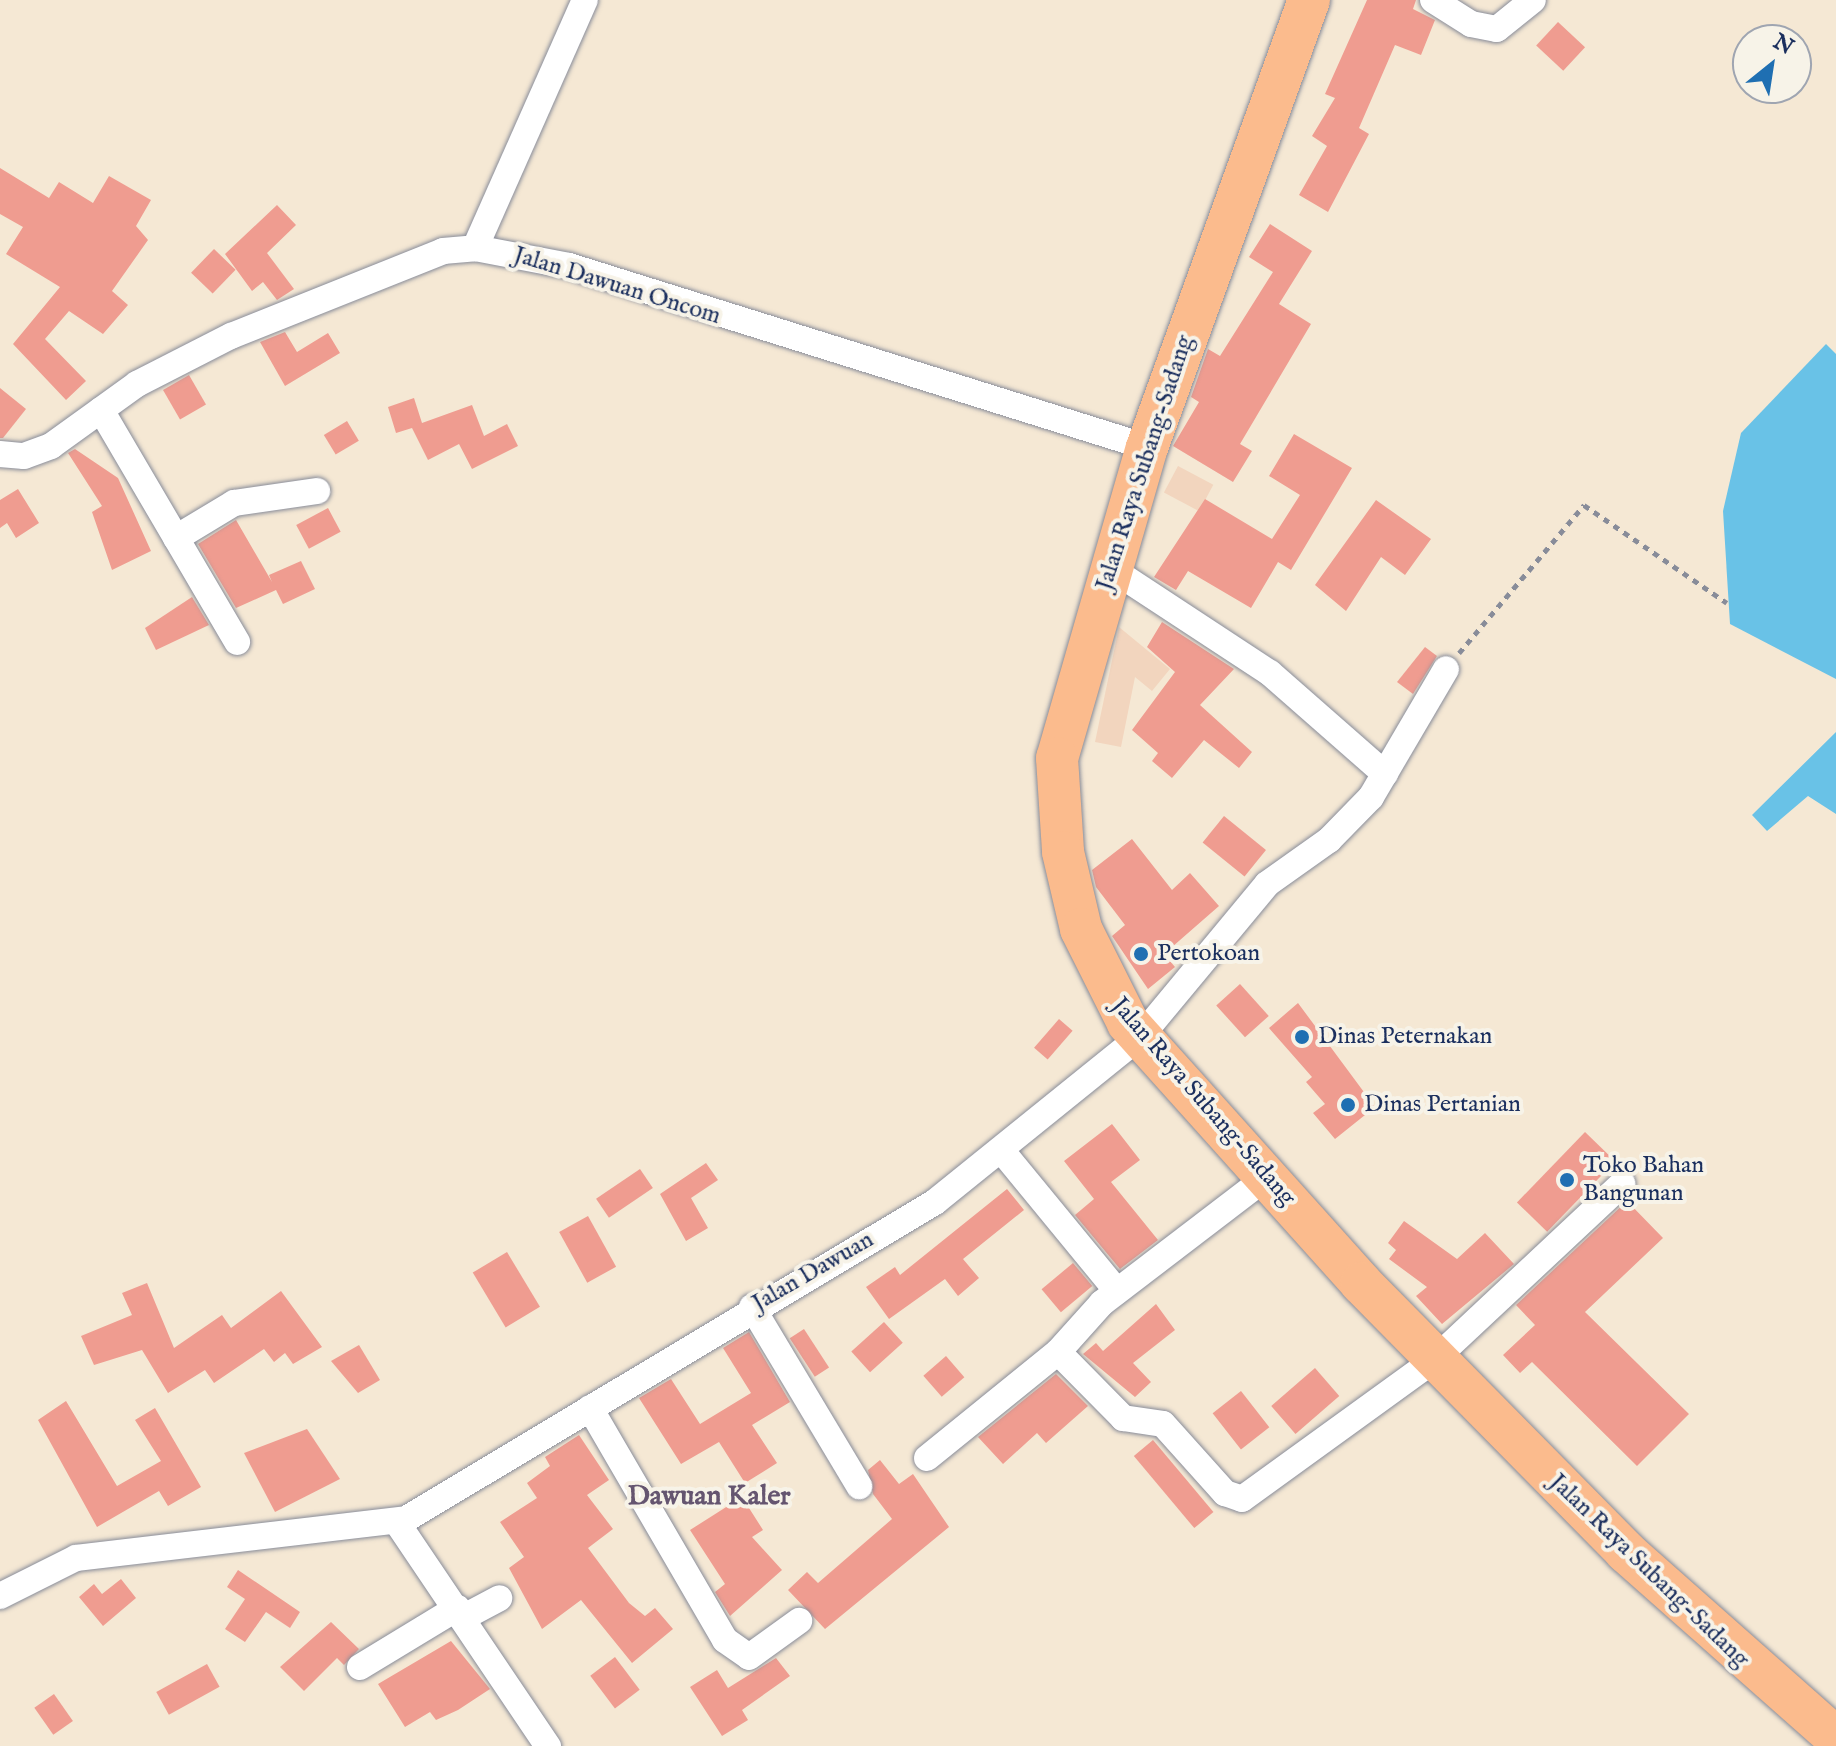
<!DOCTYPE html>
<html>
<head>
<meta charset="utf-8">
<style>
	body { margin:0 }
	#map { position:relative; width:1836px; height:1746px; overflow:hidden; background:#f5e8d4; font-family:"IM FELL English",serif }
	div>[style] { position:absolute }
	.built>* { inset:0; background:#f2d5be; transform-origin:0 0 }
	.water>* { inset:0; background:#69c2e7 }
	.building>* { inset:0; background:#ef9c90; transform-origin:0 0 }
	.path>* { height:5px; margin-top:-2.5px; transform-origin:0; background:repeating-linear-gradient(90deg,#888c99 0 6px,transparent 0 12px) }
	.roads { filter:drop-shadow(0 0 2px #888c99) drop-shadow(0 0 2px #888c99) }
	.minor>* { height:26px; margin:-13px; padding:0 13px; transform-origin:13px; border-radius:13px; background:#fff }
	.primary>* { height:42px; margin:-21px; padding:0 21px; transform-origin:21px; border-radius:21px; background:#fbbb8d }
	.dots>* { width:22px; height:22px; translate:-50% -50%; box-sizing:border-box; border:4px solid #f7f3e8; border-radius:50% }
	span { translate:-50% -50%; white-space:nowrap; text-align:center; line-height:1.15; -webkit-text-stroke:8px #f7f3e8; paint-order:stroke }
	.street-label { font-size:24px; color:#1b2f5e }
	.poi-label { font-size:24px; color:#1b2f5e }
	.left { translate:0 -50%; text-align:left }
	.quarter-label { font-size:28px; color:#655570; font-weight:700 }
	.north { position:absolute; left:1732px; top:24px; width:80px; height:80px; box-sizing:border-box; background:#f7f3e8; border:2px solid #9fa5b1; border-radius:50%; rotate:30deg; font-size:22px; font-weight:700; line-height:32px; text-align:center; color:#1b2f5e }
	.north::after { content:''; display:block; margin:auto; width:28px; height:36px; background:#1f6fb2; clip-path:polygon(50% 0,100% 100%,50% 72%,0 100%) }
</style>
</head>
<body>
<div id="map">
	<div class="built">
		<i style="left:1178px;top:466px;width:40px;height:30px;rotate:28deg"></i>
		<i style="clip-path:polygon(1119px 627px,1170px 669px,1152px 691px,1135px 677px,1121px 747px,1095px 742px)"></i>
	</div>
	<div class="water">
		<i style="clip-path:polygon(1826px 344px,1836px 354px,1836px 679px,1730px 624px,1723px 511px,1741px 433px)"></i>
		<i style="clip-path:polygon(1836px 732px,1836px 814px,1808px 796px,1767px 831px,1752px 815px)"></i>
	</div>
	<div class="building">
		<i style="clip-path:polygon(1367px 0,1416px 0,1413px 9px,1435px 20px,1421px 55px,1395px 45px,1359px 128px,1369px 134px,1328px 212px,1299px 195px,1327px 146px,1312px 136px,1335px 98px,1325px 94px)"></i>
		<i style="left:1558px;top:22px;width:37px;height:32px;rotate:43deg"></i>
		<i style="clip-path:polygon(0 168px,49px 198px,59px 182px,93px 203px,109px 176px,151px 200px,136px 226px,148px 240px,112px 291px,128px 305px,103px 334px,69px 311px,45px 339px,86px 381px,66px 400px,13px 344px,60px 287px,6px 254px,23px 227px,0 214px)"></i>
		<i style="clip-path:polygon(277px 205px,296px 225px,267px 253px,294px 289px,277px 300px,263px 282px,252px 291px,225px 254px)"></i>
		<i style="clip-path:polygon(1270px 224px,1312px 251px,1279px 304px,1311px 324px,1240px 444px,1252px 451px,1233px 482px,1173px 446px,1199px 402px,1191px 397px,1208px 349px,1220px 356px,1273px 272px,1249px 257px)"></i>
		<i style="left:214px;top:249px;width:30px;height:33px;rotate:44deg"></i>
		<i style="clip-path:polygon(285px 332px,297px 352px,328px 333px,340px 353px,285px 386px,260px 342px)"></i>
		<i style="left:189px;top:375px;width:34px;height:30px;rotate:60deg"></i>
		<i style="clip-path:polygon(0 388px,26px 409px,3px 438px,0 438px)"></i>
		<i style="clip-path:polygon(414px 398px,422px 423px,472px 405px,484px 436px,507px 424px,518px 446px,472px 469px,459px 444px,428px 460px,412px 428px,396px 433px,388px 407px)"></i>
		<i style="left:347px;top:421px;width:23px;height:27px;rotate:59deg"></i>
		<i style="clip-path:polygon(1294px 434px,1352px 468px,1291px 570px,1278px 562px,1251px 608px,1188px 571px,1176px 590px,1154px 577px,1205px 499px,1272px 539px,1300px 495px,1269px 476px)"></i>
		<i style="clip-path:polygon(75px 449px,118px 478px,151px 551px,112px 570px,92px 512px,102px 506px,68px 453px)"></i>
		<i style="clip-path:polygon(18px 489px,39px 523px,16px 538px,7px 523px,0 528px,0 500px)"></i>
		<i style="clip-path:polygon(1376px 500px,1431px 539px,1405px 575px,1381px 557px,1346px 611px,1315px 585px)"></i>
		<i style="left:328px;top:508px;width:27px;height:36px;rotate:62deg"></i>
		<i style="clip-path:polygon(236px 520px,272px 582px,269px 575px,301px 561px,315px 589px,283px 604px,276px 590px,236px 608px,198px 544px)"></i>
		<i style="clip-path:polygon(192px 597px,209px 625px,156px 650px,145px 628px)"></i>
		<i style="clip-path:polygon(1162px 622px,1234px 669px,1200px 705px,1252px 752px,1239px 768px,1204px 740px,1172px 778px,1152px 761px,1158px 753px,1132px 730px,1175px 672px,1147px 647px)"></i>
		<i style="clip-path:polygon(1425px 647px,1437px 656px,1413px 694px,1397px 682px)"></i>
		<i style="left:1224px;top:816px;width:54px;height:34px;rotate:39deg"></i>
		<i style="clip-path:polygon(1132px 839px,1172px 890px,1190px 873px,1219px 906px,1164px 954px,1175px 967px,1148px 989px,1112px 936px,1125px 925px,1096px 887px,1092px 870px)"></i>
		<i style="left:1240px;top:984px;width:43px;height:32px;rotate:48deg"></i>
		<i style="clip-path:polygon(1298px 1003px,1375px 1107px,1335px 1139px,1313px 1113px,1325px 1104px,1306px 1082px,1312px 1077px,1269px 1028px)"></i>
		<i style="left:1059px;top:1019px;width:18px;height:38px;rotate:41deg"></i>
		<i style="clip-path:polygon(1112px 1124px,1140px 1160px,1111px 1182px,1158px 1240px,1120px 1269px,1075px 1215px,1094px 1199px,1064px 1161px)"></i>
		<i style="left:1585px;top:1132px;width:42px;height:98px;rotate:44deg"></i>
		<i style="clip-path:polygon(706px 1163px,718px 1180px,691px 1198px,708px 1228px,686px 1241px,660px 1194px)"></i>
		<i style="left:640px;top:1169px;width:23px;height:53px;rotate:56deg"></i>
		<i style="clip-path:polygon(1007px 1189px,1024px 1210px,963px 1259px,979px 1278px,958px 1296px,945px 1279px,889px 1319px,866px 1287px,895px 1267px,900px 1275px)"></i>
		<i style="clip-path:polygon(1627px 1201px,1663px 1238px,1585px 1312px,1689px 1414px,1637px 1466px,1532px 1362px,1520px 1373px,1503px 1355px,1535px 1325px,1516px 1305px)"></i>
		<i style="left:588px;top:1216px;width:58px;height:33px;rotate:61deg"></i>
		<i style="clip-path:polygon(1404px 1221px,1457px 1259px,1485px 1233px,1514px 1264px,1442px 1324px,1416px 1296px,1427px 1287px,1389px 1259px,1396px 1250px,1388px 1243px)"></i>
		<i style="left:507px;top:1252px;width:64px;height:40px;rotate:59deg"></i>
		<i style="left:1073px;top:1263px;width:30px;height:41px;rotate:50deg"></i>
		<i style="clip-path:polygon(147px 1283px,174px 1348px,222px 1315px,231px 1328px,281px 1291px,322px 1347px,293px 1364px,285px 1353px,274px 1362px,264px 1349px,214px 1383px,205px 1370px,168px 1393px,142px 1350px,94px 1365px,81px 1336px,132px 1315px,122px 1293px)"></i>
		<i style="clip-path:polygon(1156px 1304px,1175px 1330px,1133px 1363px,1151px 1382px,1135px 1397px,1083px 1354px,1096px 1343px,1103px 1351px)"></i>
		<i style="left:884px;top:1322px;width:28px;height:44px;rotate:48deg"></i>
		<i style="left:804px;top:1329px;width:46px;height:17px;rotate:57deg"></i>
		<i style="clip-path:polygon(749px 1332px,790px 1402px,752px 1425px,777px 1463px,745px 1483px,719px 1442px,681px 1464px,639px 1398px,671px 1379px,700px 1424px,751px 1393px,723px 1348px)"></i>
		<i style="clip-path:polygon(359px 1345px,380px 1380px,358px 1393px,331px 1361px)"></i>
		<i style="left:946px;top:1356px;width:28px;height:30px;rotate:49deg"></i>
		<i style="left:1315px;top:1368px;width:37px;height:58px;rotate:49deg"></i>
		<i style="clip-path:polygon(1056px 1374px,1088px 1406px,1046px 1443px,1037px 1433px,1003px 1464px,978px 1437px)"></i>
		<i style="left:1241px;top:1391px;width:46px;height:36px;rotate:52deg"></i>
		<i style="clip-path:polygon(66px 1401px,117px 1486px,161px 1461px,135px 1420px,155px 1408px,201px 1487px,168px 1506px,159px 1491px,97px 1527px,38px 1420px)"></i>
		<i style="clip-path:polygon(307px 1429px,340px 1479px,275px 1512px,244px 1453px)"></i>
		<i style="clip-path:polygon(579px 1435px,609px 1480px,587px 1495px,613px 1529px,588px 1548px,629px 1603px,645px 1616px,655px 1608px,673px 1629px,632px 1663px,581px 1600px,542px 1629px,509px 1568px,524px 1557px,500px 1522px,537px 1498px,527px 1483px,550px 1466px,545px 1457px)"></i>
		<i style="left:1153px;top:1440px;width:94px;height:25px;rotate:50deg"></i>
		<i style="clip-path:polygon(880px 1460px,899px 1484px,913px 1474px,949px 1527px,825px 1629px,788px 1590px,807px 1572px,818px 1583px,892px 1519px,873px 1494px,868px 1470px)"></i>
		<i style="clip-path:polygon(742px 1497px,763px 1530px,752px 1537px,782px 1570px,730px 1616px,715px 1592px,725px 1584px,690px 1530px)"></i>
		<i style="clip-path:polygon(238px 1570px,300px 1612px,290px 1628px,266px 1612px,245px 1642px,225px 1629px,245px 1599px,227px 1587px)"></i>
		<i style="clip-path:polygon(121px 1579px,136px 1598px,103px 1626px,79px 1597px,94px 1584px,102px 1594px)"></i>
		<i style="clip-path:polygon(331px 1622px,359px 1649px,344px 1665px,337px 1658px,304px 1691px,280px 1667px)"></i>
		<i style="clip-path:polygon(451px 1641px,490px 1689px,458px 1710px,436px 1720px,430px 1712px,405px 1727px,378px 1684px)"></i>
		<i style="left:615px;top:1657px;width:41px;height:31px;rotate:53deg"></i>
		<i style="clip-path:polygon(776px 1658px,790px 1676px,742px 1710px,748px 1720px,722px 1736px,690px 1687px,717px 1670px,728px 1688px)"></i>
		<i style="left:207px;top:1664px;width:26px;height:58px;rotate:61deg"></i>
		<i style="left:54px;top:1694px;width:33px;height:24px;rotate:55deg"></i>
	</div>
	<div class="path">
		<i style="left:1459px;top:653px;width:194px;rotate:-49.8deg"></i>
		<i style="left:1584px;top:505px;width:173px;rotate:34.4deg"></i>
	</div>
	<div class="roads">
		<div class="minor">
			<i style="left:1433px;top:0;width:45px;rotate:32.3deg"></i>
			<i style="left:1471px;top:24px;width:26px;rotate:11deg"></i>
			<i style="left:1497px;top:29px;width:46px;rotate:-38.9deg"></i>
			<i style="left:475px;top:248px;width:271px;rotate:-66.1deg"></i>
			<i style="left:101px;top:410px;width:269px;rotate:59.6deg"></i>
			<i style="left:0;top:454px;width:24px;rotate:5deg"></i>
			<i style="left:24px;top:456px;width:29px;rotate:-20deg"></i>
			<i style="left:51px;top:446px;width:106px;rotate:-35.8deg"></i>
			<i style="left:137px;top:384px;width:106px;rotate:-27.1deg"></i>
			<i style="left:231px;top:336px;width:228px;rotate:-21.8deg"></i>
			<i style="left:443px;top:251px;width:32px;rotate:-5deg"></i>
			<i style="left:475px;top:248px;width:96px;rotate:10.8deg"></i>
			<i style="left:569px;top:266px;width:606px;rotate:17.39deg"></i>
			<i style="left:176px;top:538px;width:68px;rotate:-31.1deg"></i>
			<i style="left:234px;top:503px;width:84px;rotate:-8.2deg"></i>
			<i style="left:1110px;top:568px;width:191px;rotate:33.3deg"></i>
			<i style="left:1270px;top:673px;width:153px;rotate:41.3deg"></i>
			<i style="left:1002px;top:1151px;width:181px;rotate:50.6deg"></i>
			<i style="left:752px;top:1307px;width:209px;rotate:59.1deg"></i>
			<i style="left:1058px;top:1352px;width:93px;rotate:45.4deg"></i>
			<i style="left:1123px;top:1418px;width:40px;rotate:8.5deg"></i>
			<i style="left:1163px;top:1424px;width:93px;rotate:48.1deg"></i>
			<i style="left:1225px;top:1493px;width:18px;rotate:19deg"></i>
			<i style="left:1242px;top:1499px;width:237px;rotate:-35.9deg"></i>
			<i style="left:1434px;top:1360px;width:258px;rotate:-43.1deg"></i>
			<i style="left:590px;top:1408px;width:268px;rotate:59.8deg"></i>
			<i style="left:725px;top:1640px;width:29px;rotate:35deg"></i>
			<i style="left:749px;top:1657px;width:62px;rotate:-35.8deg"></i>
			<i style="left:927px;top:1458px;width:169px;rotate:-39deg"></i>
			<i style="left:1058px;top:1352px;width:66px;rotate:-48.1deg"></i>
			<i style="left:1102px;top:1303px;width:209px;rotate:-37.4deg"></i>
			<i style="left:396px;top:1521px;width:272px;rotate:56deg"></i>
			<i style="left:0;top:1596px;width:85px;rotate:-26.6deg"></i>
			<i style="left:76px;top:1558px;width:332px;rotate:-6.7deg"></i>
			<i style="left:406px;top:1519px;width:617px;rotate:-30.93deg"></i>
			<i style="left:935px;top:1202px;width:265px;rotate:-38.9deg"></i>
			<i style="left:1141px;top:1036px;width:197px;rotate:-50.3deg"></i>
			<i style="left:1267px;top:884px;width:76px;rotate:-35.4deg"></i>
			<i style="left:1329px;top:840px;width:60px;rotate:-45.7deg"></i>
			<i style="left:1371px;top:797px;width:148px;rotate:-59.6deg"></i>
			<i style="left:464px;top:1617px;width:40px;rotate:-28deg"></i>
			<i style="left:360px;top:1667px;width:114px;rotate:-31.3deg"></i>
		</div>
		<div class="primary">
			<i style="left:1309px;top:0;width:475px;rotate:109.9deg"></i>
			<i style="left:1147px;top:447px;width:324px;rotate:106.1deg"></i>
			<i style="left:1057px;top:758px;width:94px;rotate:86.3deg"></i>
			<i style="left:1063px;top:852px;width:79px;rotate:76.8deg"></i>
			<i style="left:1081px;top:929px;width:105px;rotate:63.4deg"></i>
			<i style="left:1128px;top:1023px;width:349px;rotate:48.1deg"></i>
			<i style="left:1361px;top:1283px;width:378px;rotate:45.4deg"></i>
			<i style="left:1626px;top:1552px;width:281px;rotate:41.5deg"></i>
		</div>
	</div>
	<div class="dots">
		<i style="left:1141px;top:954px;background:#1f6fb2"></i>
		<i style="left:1302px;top:1037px;background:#1f6fb2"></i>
		<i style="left:1348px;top:1105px;background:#1f6fb2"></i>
		<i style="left:1567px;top:1180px;background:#1f6fb2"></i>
	</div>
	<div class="street-label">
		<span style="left:617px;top:286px;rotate:17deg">Jalan Dawuan Oncom</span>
		<span style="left:1145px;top:463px;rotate:-72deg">Jalan Raya Subang-Sadang</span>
		<span style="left:1203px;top:1102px;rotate:49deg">Jalan Raya Subang-Sadang</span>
		<span style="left:813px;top:1272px;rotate:-30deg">Jalan Dawuan</span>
		<span style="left:1649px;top:1571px;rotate:44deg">Jalan Raya Subang-Sadang</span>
	</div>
	<div class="poi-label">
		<span class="left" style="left:1157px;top:954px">Pertokoan</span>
		<span class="left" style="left:1318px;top:1037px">Dinas Peternakan</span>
		<span class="left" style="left:1364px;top:1105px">Dinas Pertanian</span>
		<span class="left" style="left:1583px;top:1180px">Toko Bahan<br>Bangunan</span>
	</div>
	<div class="quarter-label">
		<span style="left:709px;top:1497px">Dawuan Kaler</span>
	</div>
	<div class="north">N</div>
</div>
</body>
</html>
